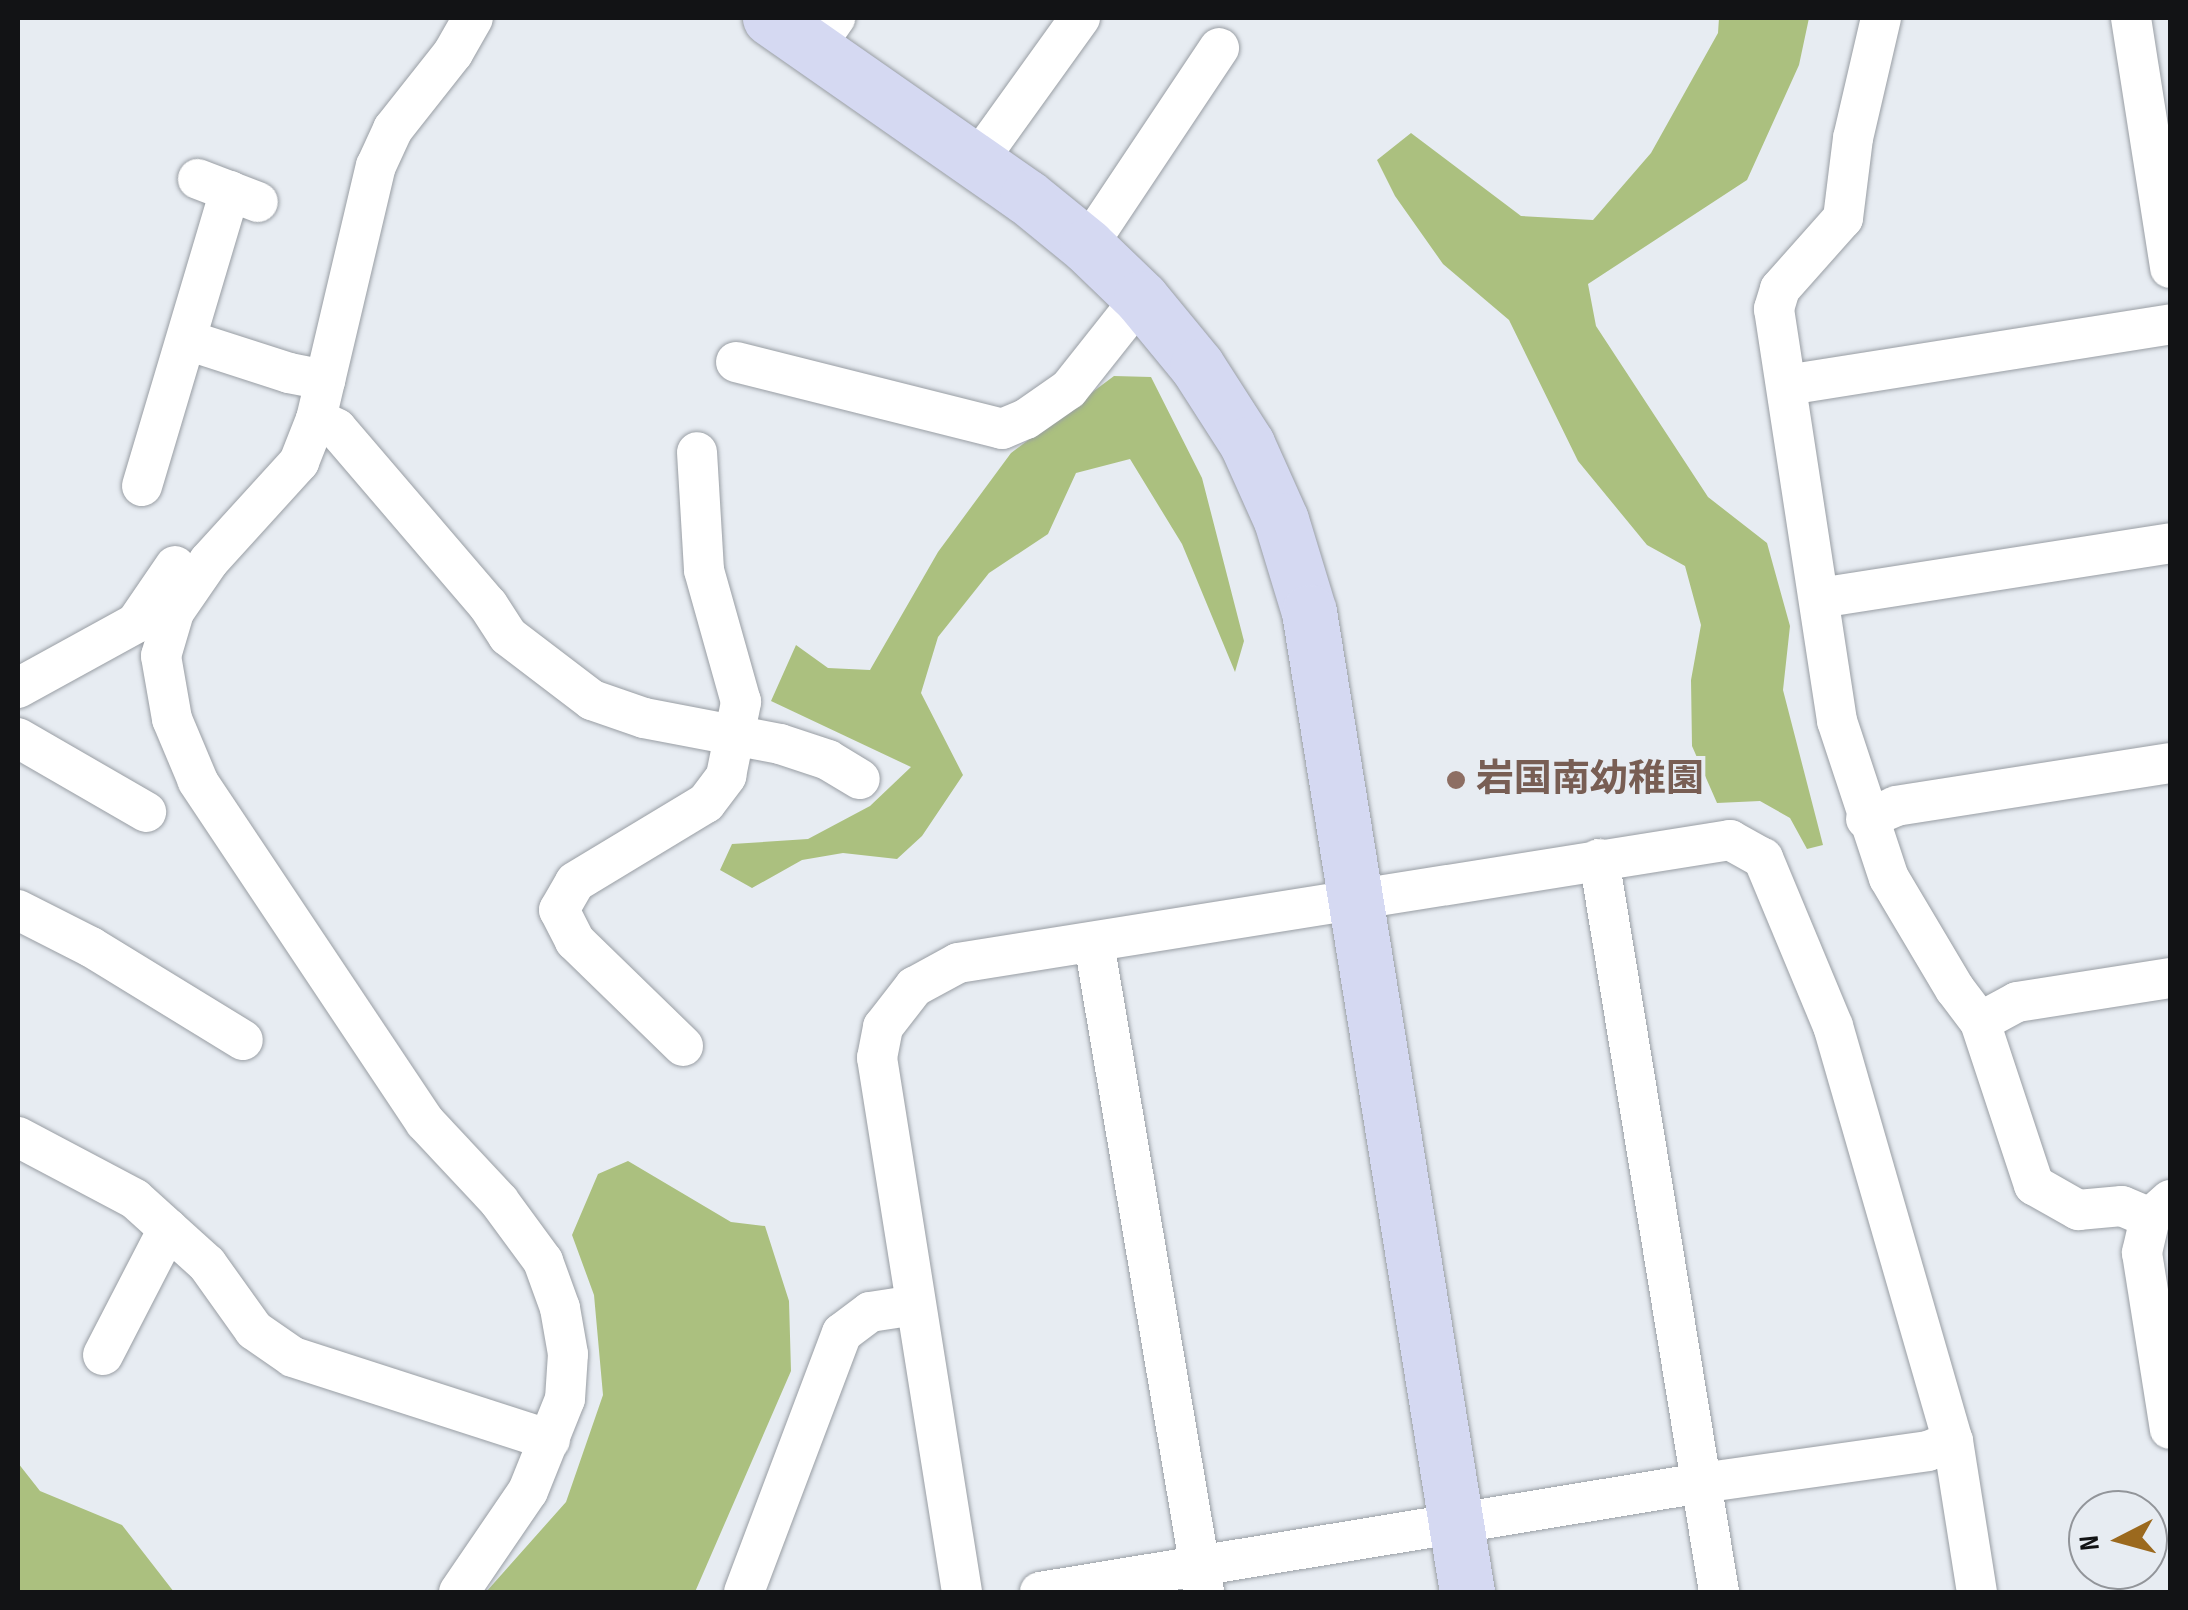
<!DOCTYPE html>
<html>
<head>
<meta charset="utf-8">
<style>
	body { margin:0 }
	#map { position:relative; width:2188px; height:1610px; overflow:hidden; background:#e7ecf2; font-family:"Sofia Sans Condensed","Noto Sans JP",sans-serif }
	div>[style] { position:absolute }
	.forest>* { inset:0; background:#abc07f }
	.roads { filter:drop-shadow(0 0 2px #999ea4) drop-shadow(0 0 2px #999ea4) }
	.street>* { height:40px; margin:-20px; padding:0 20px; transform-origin:20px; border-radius:20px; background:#fff }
	.secondary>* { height:55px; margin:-27.5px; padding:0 27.5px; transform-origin:27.5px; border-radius:27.5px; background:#d5d9f2 }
	.dots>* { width:28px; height:28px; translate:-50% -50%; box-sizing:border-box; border:5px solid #e7ecf2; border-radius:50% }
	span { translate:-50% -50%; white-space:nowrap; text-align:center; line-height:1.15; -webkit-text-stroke:8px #e7ecf2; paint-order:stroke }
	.education-label { font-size:38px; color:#785e54; font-weight:700 }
	.left { translate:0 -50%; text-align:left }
	.frame { position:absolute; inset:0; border:20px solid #121315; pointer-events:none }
	.north { position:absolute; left:2068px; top:1490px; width:100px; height:100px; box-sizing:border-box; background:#e7ecf2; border:2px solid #92959a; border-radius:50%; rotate:264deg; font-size:28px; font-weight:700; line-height:40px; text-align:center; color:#121315 }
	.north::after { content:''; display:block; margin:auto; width:35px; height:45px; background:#9b691e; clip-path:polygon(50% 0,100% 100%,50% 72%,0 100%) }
</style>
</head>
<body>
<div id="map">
	<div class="forest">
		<i style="clip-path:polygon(1719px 18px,1809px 18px,1799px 65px,1747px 180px,1588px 284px,1596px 326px,1708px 497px,1767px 543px,1790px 626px,1783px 690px,1823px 845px,1807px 849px,1790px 818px,1760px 801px,1717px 803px,1692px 746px,1691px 680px,1701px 625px,1685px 566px,1647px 545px,1578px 461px,1509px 320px,1443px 264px,1395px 196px,1377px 160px,1411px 133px,1521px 216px,1593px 220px,1651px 153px,1718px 33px)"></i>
		<i style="clip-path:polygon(1114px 376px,1151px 377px,1202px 478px,1244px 641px,1235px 672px,1182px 544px,1130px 459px,1076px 473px,1048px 534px,989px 573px,938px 637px,921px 693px,963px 775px,922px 836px,897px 859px,843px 853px,802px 860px,752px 888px,720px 870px,732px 844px,808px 839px,870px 806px,911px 767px,771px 701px,796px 645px,828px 668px,870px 670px,938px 552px,1011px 453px)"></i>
		<i style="clip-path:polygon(628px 1161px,731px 1222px,765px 1226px,789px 1301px,791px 1371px,695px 1592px,486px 1592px,566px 1502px,603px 1395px,594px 1295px,572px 1235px,598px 1174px)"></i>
		<i style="clip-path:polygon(18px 1463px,40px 1491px,122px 1525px,174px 1592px,18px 1592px)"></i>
	</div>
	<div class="roads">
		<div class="street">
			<i style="left:1881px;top:18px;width:123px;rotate:103.1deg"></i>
			<i style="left:1853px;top:138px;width:81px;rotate:97.1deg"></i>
			<i style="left:1843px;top:218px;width:95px;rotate:131.6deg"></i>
			<i style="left:1780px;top:289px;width:21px;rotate:107deg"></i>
			<i style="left:1774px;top:309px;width:417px;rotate:81.3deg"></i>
			<i style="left:1837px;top:721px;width:165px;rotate:71.7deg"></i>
			<i style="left:1889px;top:878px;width:129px;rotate:59.3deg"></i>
			<i style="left:1955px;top:989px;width:41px;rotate:52.9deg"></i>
			<i style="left:1980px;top:1022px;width:172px;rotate:71.7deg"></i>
			<i style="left:2034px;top:1185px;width:51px;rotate:29.6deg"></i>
			<i style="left:2078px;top:1210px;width:44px;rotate:-5.2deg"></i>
			<i style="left:2122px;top:1206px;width:30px;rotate:23deg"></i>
			<i style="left:2131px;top:18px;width:253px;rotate:81.1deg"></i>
			<i style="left:814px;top:48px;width:37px;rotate:-55deg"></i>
			<i style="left:975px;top:164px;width:180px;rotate:-54.3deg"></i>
			<i style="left:198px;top:179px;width:64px;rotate:21deg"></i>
			<i style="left:1087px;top:246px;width:238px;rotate:-56.3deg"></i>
			<i style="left:187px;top:340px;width:107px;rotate:17.9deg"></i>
			<i style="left:289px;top:373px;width:37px;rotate:11deg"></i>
			<i style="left:736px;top:362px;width:274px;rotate:14.1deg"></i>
			<i style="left:1002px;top:429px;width:26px;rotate:-23deg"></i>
			<i style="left:1026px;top:419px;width:52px;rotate:-34.9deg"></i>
			<i style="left:1069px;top:389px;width:116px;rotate:-51.6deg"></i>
			<i style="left:1787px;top:385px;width:388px;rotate:-9deg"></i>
			<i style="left:316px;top:419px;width:23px;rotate:25deg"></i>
			<i style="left:337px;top:429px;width:232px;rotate:49.4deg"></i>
			<i style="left:488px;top:605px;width:37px;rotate:57deg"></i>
			<i style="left:508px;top:636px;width:106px;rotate:37.3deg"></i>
			<i style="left:592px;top:700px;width:55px;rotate:19.1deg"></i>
			<i style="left:644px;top:718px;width:138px;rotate:10.8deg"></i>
			<i style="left:780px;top:744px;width:51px;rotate:18.4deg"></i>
			<i style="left:828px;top:760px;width:37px;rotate:31deg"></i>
			<i style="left:142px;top:486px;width:308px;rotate:-73.4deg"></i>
			<i style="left:1820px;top:598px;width:354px;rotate:-8.9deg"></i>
			<i style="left:18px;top:688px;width:135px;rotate:-28.8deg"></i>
			<i style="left:136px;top:623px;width:69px;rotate:-55.6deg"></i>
			<i style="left:18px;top:738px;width:148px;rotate:30deg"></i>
			<i style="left:1866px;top:819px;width:33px;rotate:-23deg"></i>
			<i style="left:1896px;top:806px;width:277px;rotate:-8.9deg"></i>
			<i style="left:1599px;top:859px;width:743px;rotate:80.7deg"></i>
			<i style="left:18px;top:910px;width:82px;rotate:26.9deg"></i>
			<i style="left:91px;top:947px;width:178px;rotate:31.5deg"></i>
			<i style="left:1094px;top:943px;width:658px;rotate:80.38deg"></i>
			<i style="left:1980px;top:1022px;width:42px;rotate:-28.4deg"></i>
			<i style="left:2017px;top:1002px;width:155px;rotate:-8.9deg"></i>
			<i style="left:683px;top:1046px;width:151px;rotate:-135.8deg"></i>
			<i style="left:575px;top:941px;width:35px;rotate:-117deg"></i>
			<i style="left:559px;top:910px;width:32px;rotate:-60deg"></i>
			<i style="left:575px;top:882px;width:153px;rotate:-31.1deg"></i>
			<i style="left:706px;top:803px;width:34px;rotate:-53deg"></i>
			<i style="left:726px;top:776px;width:76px;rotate:-78.5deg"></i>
			<i style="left:741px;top:702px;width:137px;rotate:-105.7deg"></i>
			<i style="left:704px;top:570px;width:118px;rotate:-93.4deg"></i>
			<i style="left:18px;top:1137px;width:132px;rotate:27.9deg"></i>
			<i style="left:135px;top:1199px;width:97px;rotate:42.1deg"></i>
			<i style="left:207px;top:1264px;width:81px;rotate:54.5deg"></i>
			<i style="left:254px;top:1330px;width:47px;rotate:34.7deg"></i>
			<i style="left:293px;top:1357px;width:270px;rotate:17.9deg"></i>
			<i style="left:2170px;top:1200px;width:27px;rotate:138deg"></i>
			<i style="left:2150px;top:1218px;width:36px;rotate:103deg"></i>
			<i style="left:2142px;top:1253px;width:178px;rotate:81deg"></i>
			<i style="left:103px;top:1355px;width:142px;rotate:-62.7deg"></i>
			<i style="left:459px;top:1592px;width:122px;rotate:-55.7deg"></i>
			<i style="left:528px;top:1491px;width:99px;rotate:-68.1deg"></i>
			<i style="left:565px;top:1399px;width:45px;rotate:-86.2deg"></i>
			<i style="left:568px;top:1354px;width:47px;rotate:-99.9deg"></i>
			<i style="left:560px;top:1308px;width:50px;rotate:-109.9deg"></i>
			<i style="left:543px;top:1261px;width:74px;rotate:-126.3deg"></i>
			<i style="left:499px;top:1201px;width:108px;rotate:-133.1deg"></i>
			<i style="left:425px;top:1122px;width:410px;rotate:-123.7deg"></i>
			<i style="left:198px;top:781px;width:67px;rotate:-112.8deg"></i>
			<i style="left:172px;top:719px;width:64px;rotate:-99.9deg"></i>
			<i style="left:161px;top:656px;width:46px;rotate:-73.5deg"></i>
			<i style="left:174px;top:612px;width:62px;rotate:-55.5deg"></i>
			<i style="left:209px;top:561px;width:134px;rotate:-47.7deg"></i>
			<i style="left:299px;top:462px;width:46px;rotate:-68.4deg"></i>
			<i style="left:316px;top:419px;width:260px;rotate:-76.7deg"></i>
			<i style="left:376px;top:166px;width:41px;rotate:-65.3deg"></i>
			<i style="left:393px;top:129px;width:97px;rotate:-51.7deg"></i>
			<i style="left:453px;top:53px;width:40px;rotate:-60.3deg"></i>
			<i style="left:744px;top:1592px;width:277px;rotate:-69.3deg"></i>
			<i style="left:842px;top:1333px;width:35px;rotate:-37deg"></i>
			<i style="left:870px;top:1312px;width:46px;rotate:-8.8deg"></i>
			<i style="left:962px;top:1592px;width:541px;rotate:-99.04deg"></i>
			<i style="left:877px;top:1058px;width:32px;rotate:-79deg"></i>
			<i style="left:883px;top:1027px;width:51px;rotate:-52.2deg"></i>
			<i style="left:914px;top:987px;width:50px;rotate:-28.6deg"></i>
			<i style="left:958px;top:963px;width:782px;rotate:-9.05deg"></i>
			<i style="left:1730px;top:840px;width:38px;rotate:29deg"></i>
			<i style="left:1763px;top:858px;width:182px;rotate:67.4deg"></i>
			<i style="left:1833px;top:1026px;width:432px;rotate:73.9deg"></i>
			<i style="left:1953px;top:1441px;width:153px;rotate:81deg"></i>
			<i style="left:1040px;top:1592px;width:670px;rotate:-9.36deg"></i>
			<i style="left:1701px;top:1483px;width:229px;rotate:-8deg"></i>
			<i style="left:1928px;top:1451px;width:27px;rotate:-22deg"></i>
		</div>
		<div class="secondary">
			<i style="left:770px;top:18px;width:313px;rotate:34.9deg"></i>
			<i style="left:1027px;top:197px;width:77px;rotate:39.2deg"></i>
			<i style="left:1087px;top:246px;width:75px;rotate:43.9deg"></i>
			<i style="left:1141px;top:298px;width:88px;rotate:50.5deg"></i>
			<i style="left:1197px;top:366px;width:93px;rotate:57.3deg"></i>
			<i style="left:1247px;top:444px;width:83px;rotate:65.9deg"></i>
			<i style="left:1281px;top:520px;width:96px;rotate:73.1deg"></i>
			<i style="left:1309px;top:612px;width:993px;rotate:80.84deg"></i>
		</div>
	</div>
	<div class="dots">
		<i style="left:1456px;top:780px;background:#8d6e63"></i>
	</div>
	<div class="education-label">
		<span class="left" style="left:1476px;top:780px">岩国南幼稚園</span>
	</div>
	<div class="frame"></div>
	<div class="north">N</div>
</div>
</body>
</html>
